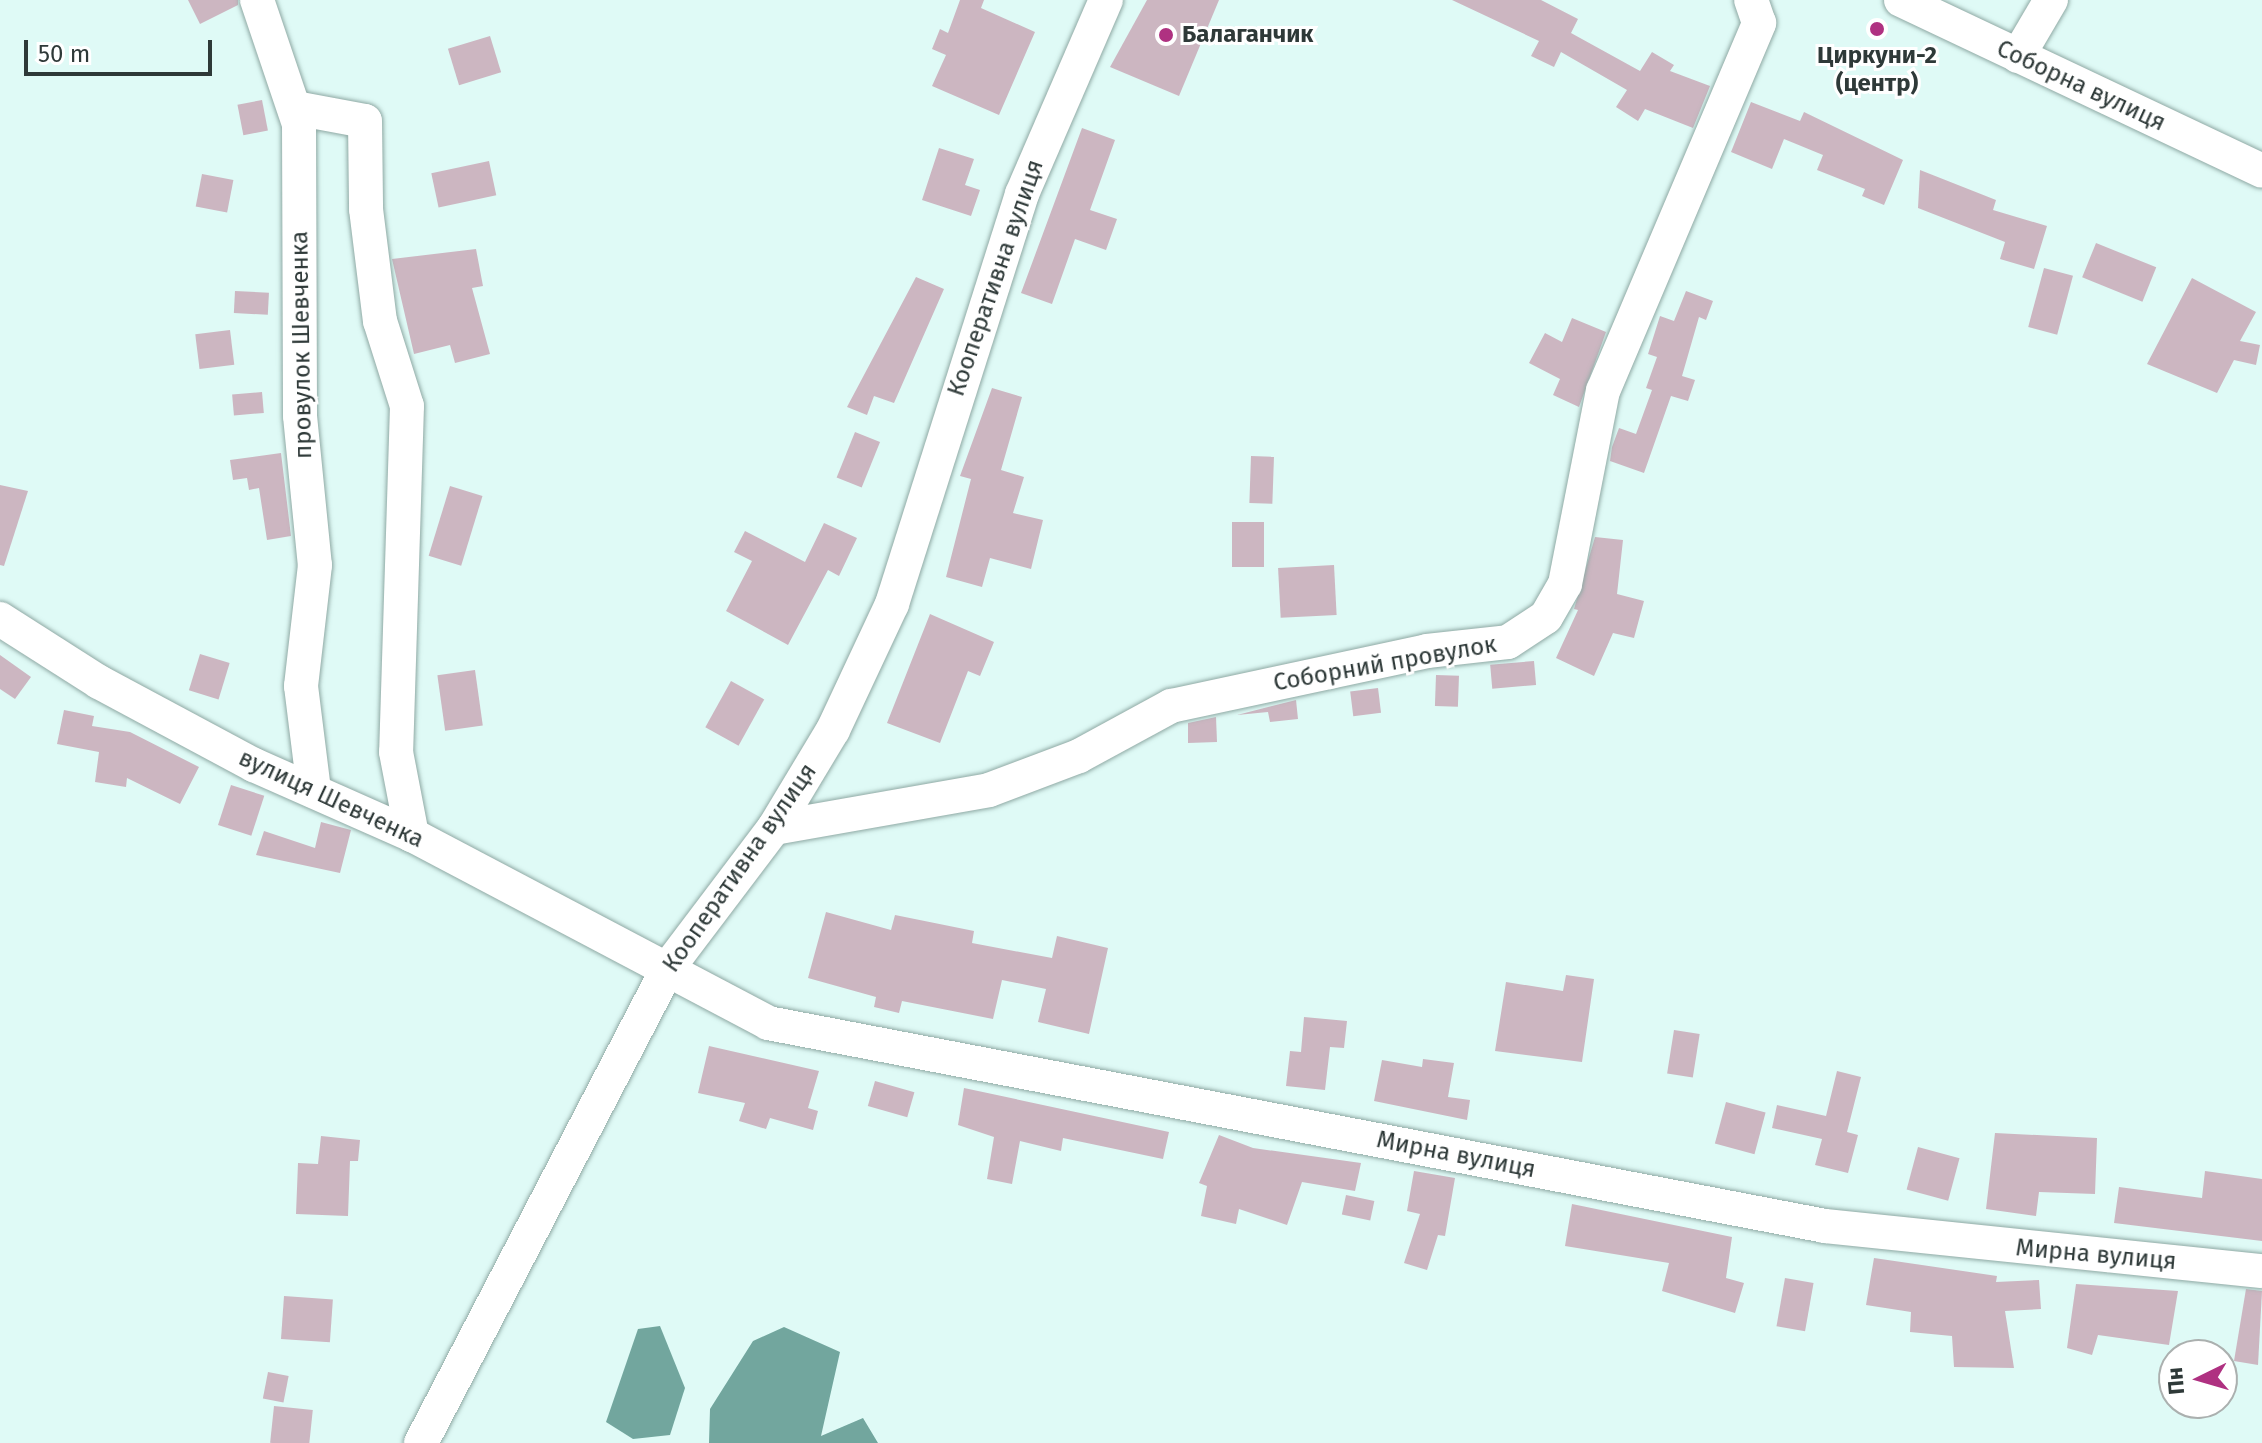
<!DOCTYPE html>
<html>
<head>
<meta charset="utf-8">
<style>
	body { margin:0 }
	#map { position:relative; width:2262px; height:1443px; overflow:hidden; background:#dffaf6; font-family:"Fira Sans",sans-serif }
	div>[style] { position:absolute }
	.water>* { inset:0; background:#72a69e }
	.building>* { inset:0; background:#ccb6c1; transform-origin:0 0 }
	.roads { filter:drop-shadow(0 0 2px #8fa9a4) drop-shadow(0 0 2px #8fa9a4) }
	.minor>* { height:34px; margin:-17px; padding:0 17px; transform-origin:17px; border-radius:17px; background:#fff }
	.dots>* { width:22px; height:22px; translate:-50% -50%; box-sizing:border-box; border:4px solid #fff; border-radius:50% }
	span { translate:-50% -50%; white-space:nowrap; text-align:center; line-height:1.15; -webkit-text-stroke:6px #fff; paint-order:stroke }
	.poi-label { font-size:24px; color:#2e3938; font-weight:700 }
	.left { translate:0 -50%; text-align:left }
	.street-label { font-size:24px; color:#2e3938 }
	.north { position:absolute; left:2158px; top:1339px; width:80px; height:80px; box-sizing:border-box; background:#fff; border:2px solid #abb0af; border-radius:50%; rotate:265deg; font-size:22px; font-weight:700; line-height:32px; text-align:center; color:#2e3938 }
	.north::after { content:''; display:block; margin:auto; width:28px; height:36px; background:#af3181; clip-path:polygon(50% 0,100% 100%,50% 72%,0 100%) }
	.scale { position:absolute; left:24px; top:40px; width:188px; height:36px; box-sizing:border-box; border:4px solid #2e3938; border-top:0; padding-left:10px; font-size:24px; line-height:28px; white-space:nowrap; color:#2e3938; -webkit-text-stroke:6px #fff; paint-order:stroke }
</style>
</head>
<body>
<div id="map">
	<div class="water">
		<i style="clip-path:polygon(660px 1326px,685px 1388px,670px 1435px,633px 1439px,606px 1422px,638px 1329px)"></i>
		<i style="clip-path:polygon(784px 1327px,840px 1352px,821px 1436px,863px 1418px,878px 1443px,709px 1443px,710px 1409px,753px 1341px)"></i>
	</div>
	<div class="building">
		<i style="clip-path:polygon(188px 0,238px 0,238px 5px,200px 24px)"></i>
		<i style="clip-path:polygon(960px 0,984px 0,981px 8px,1035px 32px,999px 115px,932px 86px,946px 55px,932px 49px,940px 29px,948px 33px)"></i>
		<i style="clip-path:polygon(1147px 0,1219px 0,1179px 96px,1110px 67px)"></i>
		<i style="clip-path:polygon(1452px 0,1541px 0,1578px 19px,1571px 33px,1640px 71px,1652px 52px,1674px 65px,1670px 71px,1710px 86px,1693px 128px,1645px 109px,1638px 121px,1616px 107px,1627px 90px,1561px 52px,1554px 67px,1531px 56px,1539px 41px)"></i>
		<i style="left:490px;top:36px;width:38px;height:44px;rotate:73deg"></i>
		<i style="left:262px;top:100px;width:31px;height:25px;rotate:79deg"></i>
		<i style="clip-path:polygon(1751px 102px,1800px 121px,1804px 112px,1903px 160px,1884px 205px,1862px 196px,1865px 189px,1817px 170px,1823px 155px,1784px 139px,1772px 169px,1731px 152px)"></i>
		<i style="clip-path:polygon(1082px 128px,1115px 140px,1090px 210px,1117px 219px,1106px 250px,1075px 239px,1052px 304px,1021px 293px)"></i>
		<i style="clip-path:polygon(939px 148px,974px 159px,965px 185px,980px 190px,971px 216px,922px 200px)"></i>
		<i style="left:489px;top:161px;width:35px;height:59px;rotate:78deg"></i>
		<i style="clip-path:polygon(1920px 170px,1996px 200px,1993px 210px,2047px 226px,2034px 269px,2000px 259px,2005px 242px,1918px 208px)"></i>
		<i style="left:202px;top:174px;width:32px;height:33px;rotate:11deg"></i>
		<i style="left:2096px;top:243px;width:65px;height:37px;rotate:22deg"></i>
		<i style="clip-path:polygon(476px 249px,483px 286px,472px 288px,490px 354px,455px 363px,450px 345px,414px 354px,392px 259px)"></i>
		<i style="left:2044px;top:268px;width:30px;height:61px;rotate:15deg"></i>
		<i style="clip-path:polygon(916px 277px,944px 289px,894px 403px,874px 396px,867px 415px,847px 407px)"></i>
		<i style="clip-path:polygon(2192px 278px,2256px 312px,2240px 341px,2260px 345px,2256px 365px,2234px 360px,2217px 393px,2147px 364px)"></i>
		<i style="left:235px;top:291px;width:34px;height:22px;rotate:3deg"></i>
		<i style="clip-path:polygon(1686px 291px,1713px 301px,1706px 320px,1699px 317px,1682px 376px,1695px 380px,1688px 401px,1671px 396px,1644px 473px,1610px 461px,1612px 447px,1619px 428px,1636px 434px,1652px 390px,1646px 388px,1657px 357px,1648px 354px,1660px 316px,1674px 321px)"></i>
		<i style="clip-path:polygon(1572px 318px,1606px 332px,1579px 407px,1553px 395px,1560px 379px,1529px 363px,1545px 333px,1562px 342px)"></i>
		<i style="left:230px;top:330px;width:35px;height:35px;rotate:83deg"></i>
		<i style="clip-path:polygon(992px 388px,1022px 397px,1001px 470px,1024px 477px,1013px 513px,1043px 520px,1031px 569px,990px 558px,982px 587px,946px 577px,971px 479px,960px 476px)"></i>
		<i style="left:262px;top:392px;width:21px;height:30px;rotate:85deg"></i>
		<i style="left:855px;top:432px;width:27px;height:49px;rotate:22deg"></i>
		<i style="clip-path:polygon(281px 453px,291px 536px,267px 540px,259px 488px,249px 490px,247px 478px,233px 480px,230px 460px)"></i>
		<i style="left:1251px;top:456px;width:23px;height:47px;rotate:2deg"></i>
		<i style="clip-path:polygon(0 485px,28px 491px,4px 566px,0 565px)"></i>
		<i style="left:450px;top:486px;width:34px;height:73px;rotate:17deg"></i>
		<i style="left:1232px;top:522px;width:32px;height:45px"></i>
		<i style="clip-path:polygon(824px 523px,857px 538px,839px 576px,828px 570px,788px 645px,726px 611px,752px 561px,734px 552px,745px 531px,805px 562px)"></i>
		<i style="clip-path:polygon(1595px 537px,1623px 540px,1617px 594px,1644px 601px,1634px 638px,1613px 633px,1594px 676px,1556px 658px,1578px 610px,1574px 609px)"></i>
		<i style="left:1334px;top:565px;width:50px;height:56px;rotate:87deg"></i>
		<i style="clip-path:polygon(930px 614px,994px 642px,980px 676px,968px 671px,940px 743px,887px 723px)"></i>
		<i style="left:200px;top:654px;width:31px;height:38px;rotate:17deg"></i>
		<i style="clip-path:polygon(0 655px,31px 677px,15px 699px,0 689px)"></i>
		<i style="left:1534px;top:661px;width:24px;height:44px;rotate:85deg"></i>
		<i style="left:475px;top:670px;width:56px;height:38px;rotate:82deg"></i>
		<i style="left:1436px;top:675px;width:23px;height:31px;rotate:2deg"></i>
		<i style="left:731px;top:681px;width:38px;height:53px;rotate:29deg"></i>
		<i style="left:1378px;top:688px;width:25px;height:28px;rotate:83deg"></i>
		<i style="clip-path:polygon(1296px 700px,1298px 719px,1270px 722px,1268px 712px,1237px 715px)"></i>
		<i style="clip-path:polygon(64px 710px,94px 716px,92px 726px,130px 732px,199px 767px,180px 804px,127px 778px,126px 787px,95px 782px,99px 752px,57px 744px)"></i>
		<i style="clip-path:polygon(1216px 717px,1217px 742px,1188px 743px,1188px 723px)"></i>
		<i style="left:231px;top:785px;width:35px;height:42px;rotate:18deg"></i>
		<i style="clip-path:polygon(321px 822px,351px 830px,340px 873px,256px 855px,264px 831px,315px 848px)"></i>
		<i style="clip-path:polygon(826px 912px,891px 930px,895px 915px,974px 931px,972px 943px,1052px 958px,1057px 936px,1108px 948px,1089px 1034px,1038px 1022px,1046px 989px,1002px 980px,993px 1019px,902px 1001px,899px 1013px,874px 1007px,876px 997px,808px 978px)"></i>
		<i style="clip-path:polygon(1566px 975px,1594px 979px,1582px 1062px,1495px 1051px,1506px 982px,1563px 991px)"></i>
		<i style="clip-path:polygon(1304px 1017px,1347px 1021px,1344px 1048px,1330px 1047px,1325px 1090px,1286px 1086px,1290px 1051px,1301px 1052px)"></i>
		<i style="left:1674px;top:1030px;width:26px;height:44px;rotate:9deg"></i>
		<i style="clip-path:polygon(709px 1046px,819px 1071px,808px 1108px,818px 1111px,813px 1130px,770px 1118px,766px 1129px,739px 1121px,745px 1103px,698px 1093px)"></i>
		<i style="clip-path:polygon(1423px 1059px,1454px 1063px,1448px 1097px,1470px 1100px,1467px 1120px,1374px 1101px,1382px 1060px,1422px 1067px)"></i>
		<i style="clip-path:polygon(1837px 1071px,1861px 1077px,1847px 1132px,1858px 1135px,1848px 1173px,1815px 1165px,1822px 1139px,1772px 1128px,1777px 1105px,1826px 1116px)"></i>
		<i style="left:875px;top:1081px;width:41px;height:26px;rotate:16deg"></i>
		<i style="clip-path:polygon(964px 1088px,1169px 1132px,1163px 1159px,1063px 1138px,1061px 1151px,1020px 1141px,1012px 1184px,987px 1179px,994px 1137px,958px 1125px)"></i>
		<i style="left:1726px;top:1102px;width:41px;height:43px;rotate:15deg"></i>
		<i style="clip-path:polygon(1995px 1133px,2097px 1138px,2095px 1194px,2039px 1192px,2036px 1216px,1986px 1209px)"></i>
		<i style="clip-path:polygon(1219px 1135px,1253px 1148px,1361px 1163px,1355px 1191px,1302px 1182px,1287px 1225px,1239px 1209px,1236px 1224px,1201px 1216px,1207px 1186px,1199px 1183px)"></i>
		<i style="clip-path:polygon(321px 1136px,360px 1140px,358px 1161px,350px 1161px,348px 1216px,296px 1214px,298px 1163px,318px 1164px)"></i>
		<i style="left:1918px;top:1147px;width:43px;height:44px;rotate:15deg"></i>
		<i style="clip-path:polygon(1414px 1171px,1455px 1178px,1445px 1236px,1438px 1235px,1427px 1270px,1404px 1263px,1420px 1214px,1407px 1211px)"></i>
		<i style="clip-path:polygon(2205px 1171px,2262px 1179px,2262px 1241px,2114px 1223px,2119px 1187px,2202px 1198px)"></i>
		<i style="left:1346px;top:1195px;width:29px;height:20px;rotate:12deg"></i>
		<i style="clip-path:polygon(1572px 1204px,1732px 1237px,1726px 1278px,1744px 1283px,1735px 1313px,1662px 1291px,1669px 1263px,1565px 1246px)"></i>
		<i style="clip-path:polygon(1874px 1258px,1997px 1276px,1996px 1282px,2039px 1280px,2041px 1309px,2005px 1311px,2014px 1368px,1954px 1367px,1952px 1336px,1910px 1332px,1911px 1312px,1866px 1305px)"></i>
		<i style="left:1785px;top:1278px;width:29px;height:49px;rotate:10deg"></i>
		<i style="clip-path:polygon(2076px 1284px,2178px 1291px,2169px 1345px,2098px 1335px,2092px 1355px,2067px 1348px)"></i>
		<i style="clip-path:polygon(2246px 1289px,2262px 1291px,2258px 1365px,2234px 1361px)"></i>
		<i style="left:284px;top:1296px;width:49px;height:43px;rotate:4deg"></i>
		<i style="left:268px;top:1372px;width:21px;height:27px;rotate:11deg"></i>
		<i style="left:274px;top:1406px;width:39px;height:37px;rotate:6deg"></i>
	</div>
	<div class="roads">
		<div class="minor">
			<i style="left:257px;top:0;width:131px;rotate:71.3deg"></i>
			<i style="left:299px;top:124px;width:292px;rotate:89.8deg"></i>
			<i style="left:300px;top:416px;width:150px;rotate:84.3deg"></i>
			<i style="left:315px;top:565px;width:122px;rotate:96.6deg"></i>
			<i style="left:301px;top:686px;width:106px;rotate:82.9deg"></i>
			<i style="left:1901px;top:0;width:399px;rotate:25.3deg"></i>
			<i style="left:2018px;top:56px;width:65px;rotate:-59.5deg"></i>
			<i style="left:295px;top:108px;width:71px;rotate:10.5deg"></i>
			<i style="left:365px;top:121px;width:88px;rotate:89.3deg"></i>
			<i style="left:366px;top:209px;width:113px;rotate:82.9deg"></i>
			<i style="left:380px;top:321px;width:89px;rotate:72.4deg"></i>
			<i style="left:407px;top:406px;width:346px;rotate:91.8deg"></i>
			<i style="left:396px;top:752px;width:85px;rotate:79.1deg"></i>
			<i style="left:0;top:619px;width:117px;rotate:32.5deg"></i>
			<i style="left:99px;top:682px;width:176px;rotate:28.2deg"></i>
			<i style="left:254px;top:765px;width:173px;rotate:23.9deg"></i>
			<i style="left:412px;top:835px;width:403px;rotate:27.8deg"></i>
			<i style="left:768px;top:1023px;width:1076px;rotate:10.87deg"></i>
			<i style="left:1825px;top:1226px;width:439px;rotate:5.9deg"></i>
			<i style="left:774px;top:828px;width:218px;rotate:-10deg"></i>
			<i style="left:989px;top:790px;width:96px;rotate:-20.7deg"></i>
			<i style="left:1079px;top:756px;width:105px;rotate:-28.5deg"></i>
			<i style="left:1171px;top:706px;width:262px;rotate:-12.1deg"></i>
			<i style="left:1427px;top:651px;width:81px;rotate:-6.3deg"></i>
			<i style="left:1508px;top:642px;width:45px;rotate:-33.3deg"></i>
			<i style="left:1546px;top:617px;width:38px;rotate:-60deg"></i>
			<i style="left:1565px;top:584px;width:197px;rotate:-78.9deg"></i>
			<i style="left:1603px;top:391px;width:400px;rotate:-67deg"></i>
			<i style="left:1759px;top:23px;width:24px;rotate:-109deg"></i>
			<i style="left:421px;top:1443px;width:535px;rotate:-62.53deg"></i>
			<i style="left:668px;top:968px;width:176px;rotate:-52.9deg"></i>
			<i style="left:774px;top:828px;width:114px;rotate:-59deg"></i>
			<i style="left:833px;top:730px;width:139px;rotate:-64.9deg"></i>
			<i style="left:892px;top:604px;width:430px;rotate:-72.4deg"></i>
			<i style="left:1022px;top:194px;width:211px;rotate:-66.6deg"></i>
		</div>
	</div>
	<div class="dots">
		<i style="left:1877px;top:29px;background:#af3181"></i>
		<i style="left:1166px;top:35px;background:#af3181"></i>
	</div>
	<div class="poi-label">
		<span class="left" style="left:1182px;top:35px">Балаганчик</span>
		<span style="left:1877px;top:70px">Циркуни-2<br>(центр)</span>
	</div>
	<div class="street-label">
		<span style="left:2081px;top:86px;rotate:25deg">Соборна вулиця</span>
		<span style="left:996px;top:278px;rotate:-71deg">Кооперативна вулиця</span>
		<span style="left:302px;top:345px;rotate:-91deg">провулок Шевченка</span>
		<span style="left:1385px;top:664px;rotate:-10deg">Соборний провулок</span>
		<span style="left:331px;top:799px;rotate:25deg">вулиця Шевченка</span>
		<span style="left:740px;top:868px;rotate:-55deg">Кооперативна вулиця</span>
		<span style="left:1456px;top:1155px;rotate:11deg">Мирна вулиця</span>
		<span style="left:2096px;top:1255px;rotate:5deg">Мирна вулиця</span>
	</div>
	<div class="north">Пн</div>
	<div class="scale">50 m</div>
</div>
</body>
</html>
